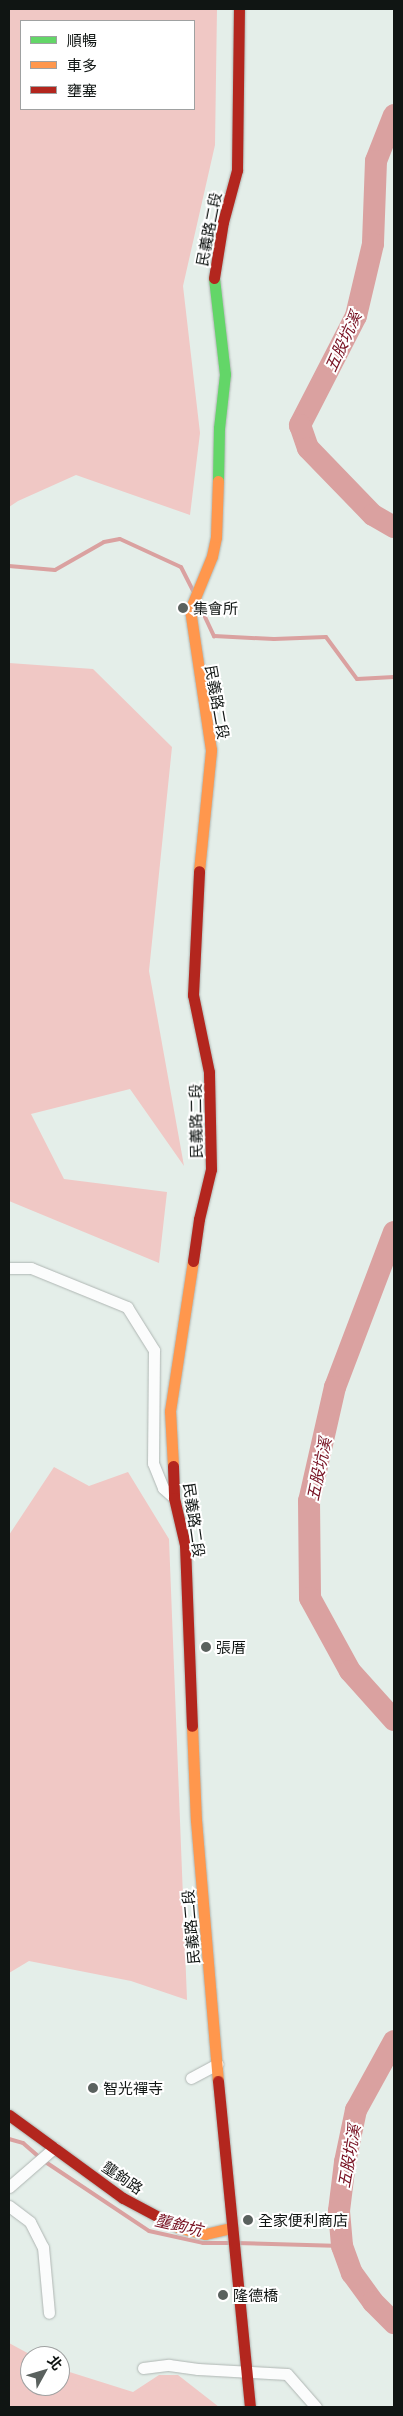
<!DOCTYPE html>
<html>
<head>
<meta charset="utf-8">
<style>
	body { margin:0 }
	#map { position:relative; width:403px; height:2416px; overflow:hidden; background:#e4eee9; font-family:Georgia,"Noto Sans TC",serif }
	div>[style] { position:absolute }
	.green>* { inset:0; background:#f0c8c5 }
	.stream>* { height:4px; margin:-2px; padding:0 2px; transform-origin:2px; border-radius:2px; background:#daa1a0 }
	.river>* { height:22px; margin:-11px; padding:0 11px; transform-origin:11px; border-radius:11px; background:#daa1a0 }
	.roads { filter:drop-shadow(0 0 1px #afb6b3) drop-shadow(0 0 1px #afb6b3) }
	.street>* { height:11px; margin:-5.5px; padding:0 5.5px; transform-origin:5.5px; border-radius:5.5px; background:#fbfcfc }
	.fast>* { height:11px; margin:-5.5px; padding:0 5.5px; transform-origin:5.5px; border-radius:5.5px; background:#63d668 }
	.slow>* { height:11px; margin:-5.5px; padding:0 5.5px; transform-origin:5.5px; border-radius:5.5px; background:#ff974d }
	.jam>* { height:11px; margin:-5.5px; padding:0 5.5px; transform-origin:5.5px; border-radius:5.5px; background:#b3261e }
	.dots>* { width:14px; height:14px; translate:-50% -50%; box-sizing:border-box; border:2px solid #fff; border-radius:50% }
	span { translate:-50% -50%; white-space:nowrap; text-align:center; line-height:1.15; -webkit-text-stroke:4px #fff; paint-order:stroke }
	.street-label { font-size:15px; color:#101513 }
	.poi-label { font-size:15px; color:#101513 }
	.left { translate:0 -50%; text-align:left }
	.water-label { font-size:16px; color:#760f20; font-style:italic }
	.frame { position:absolute; inset:0; border:10px solid #101513; pointer-events:none }
	.legend { position:absolute; left:20px; top:20px; width:175px; height:90px; box-sizing:border-box; background:#fff; border:1px solid #9fa1a1; margin:0; padding:6px 9px; list-style:none; font-size:15px; color:#101513 }
	.legend li { display:flex; align-items:center; gap:10px; height:25px }
	.legend b { width:25px; border:1px solid #9fa1a1 }
	.north { position:absolute; left:20px; top:2346px; width:50px; height:50px; box-sizing:border-box; background:#fff; border:1px solid #9fa1a1; border-radius:50%; rotate:51deg; font-size:14px; font-weight:700; line-height:20px; text-align:center; color:#101513 }
	.north::after { content:''; display:block; margin:auto; width:18px; height:22px; background:#5a615e; clip-path:polygon(50% 0,100% 100%,50% 72%,0 100%) }
</style>
</head>
<body>
<div id="map">
	<div class="green">
		<i style="clip-path:polygon(evenodd,9px 9px,217px 9px,215px 145px,183px 286px,200px 433px,190px 515px,76px 475px,18px 501px,9px 507px,9px 9px,21px 21px,194px 21px,194px 109px,21px 109px,21px 21px)"></i>
		<i style="clip-path:polygon(9px 663px,93px 669px,172px 747px,149px 971px,184px 1166px,130px 1089px,31px 1114px,64px 1179px,167px 1192px,159px 1263px,9px 1201px)"></i>
		<i style="clip-path:polygon(54px 1467px,89px 1486px,128px 1472px,169px 1539px,187px 2000px,131px 1981px,29px 1961px,9px 1973px,9px 1535px)"></i>
		<i style="clip-path:polygon(9px 2343px,33px 2356px,30px 2356px,30px 2386px,60px 2386px,60px 2369px,133px 2392px,159px 2375px,178px 2375px,219px 2407px,9px 2407px)"></i>
	</div>
	<div class="stream">
		<i style="left:9px;top:566px;width:46px;rotate:5deg"></i>
		<i style="left:55px;top:570px;width:56px;rotate:-29.7deg"></i>
		<i style="left:104px;top:542px;width:16px;rotate:-11deg"></i>
		<i style="left:120px;top:539px;width:67px;rotate:24.7deg"></i>
		<i style="left:181px;top:567px;width:27px;rotate:63deg"></i>
		<i style="left:198px;top:602px;width:38px;rotate:65deg"></i>
		<i style="left:214px;top:636px;width:60px;rotate:2.9deg"></i>
		<i style="left:274px;top:639px;width:52px;rotate:-2.2deg"></i>
		<i style="left:326px;top:637px;width:52px;rotate:53.6deg"></i>
		<i style="left:357px;top:679px;width:37px;rotate:-3deg"></i>
		<i style="left:9px;top:2139px;width:15px;rotate:16deg"></i>
		<i style="left:23px;top:2143px;width:28px;rotate:41deg"></i>
		<i style="left:44px;top:2161px;width:126px;rotate:33.7deg"></i>
		<i style="left:149px;top:2231px;width:55px;rotate:12.5deg"></i>
		<i style="left:203px;top:2243px;width:26px"></i>
		<i style="left:236px;top:2243px;width:106px;rotate:1.6deg"></i>
	</div>
	<div class="river">
		<i style="left:394px;top:115px;width:49px;rotate:111.4deg"></i>
		<i style="left:376px;top:161px;width:83px;rotate:92.1deg"></i>
		<i style="left:373px;top:244px;width:74px;rotate:103.3deg"></i>
		<i style="left:356px;top:316px;width:123px;rotate:117.2deg"></i>
		<i style="left:300px;top:425px;width:24px;rotate:71deg"></i>
		<i style="left:308px;top:448px;width:93px;rotate:45.9deg"></i>
		<i style="left:373px;top:515px;width:24px;rotate:30deg"></i>
		<i style="left:394px;top:1232px;width:166px;rotate:110.8deg"></i>
		<i style="left:335px;top:1387px;width:117px;rotate:102.8deg"></i>
		<i style="left:309px;top:1501px;width:97px;rotate:89.4deg"></i>
		<i style="left:310px;top:1598px;width:83px;rotate:61.3deg"></i>
		<i style="left:350px;top:1671px;width:66px;rotate:48.1deg"></i>
		<i style="left:394px;top:2041px;width:79px;rotate:118.8deg"></i>
		<i style="left:356px;top:2110px;width:53px;rotate:101.9deg"></i>
		<i style="left:345px;top:2162px;width:49px;rotate:97deg"></i>
		<i style="left:339px;top:2211px;width:35px;rotate:85deg"></i>
		<i style="left:342px;top:2246px;width:29px;rotate:70deg"></i>
		<i style="left:352px;top:2273px;width:36px;rotate:54deg"></i>
		<i style="left:373px;top:2302px;width:30px;rotate:45deg"></i>
	</div>
	<div class="roads">
		<div class="street">
			<i style="left:9px;top:1268px;width:22px"></i>
			<i style="left:31px;top:1268px;width:104px;rotate:22.1deg"></i>
			<i style="left:127px;top:1307px;width:51px;rotate:57.9deg"></i>
			<i style="left:154px;top:1350px;width:113px;rotate:90.5deg"></i>
			<i style="left:153px;top:1463px;width:27px;rotate:68deg"></i>
			<i style="left:163px;top:1488px;width:15px;rotate:42deg"></i>
			<i style="left:191px;top:2078px;width:30px;rotate:-28deg"></i>
			<i style="left:9px;top:2187px;width:60px;rotate:-40.9deg"></i>
			<i style="left:9px;top:2206px;width:26px;rotate:37deg"></i>
			<i style="left:30px;top:2222px;width:28px;rotate:63deg"></i>
			<i style="left:43px;top:2247px;width:66px;rotate:84.8deg"></i>
			<i style="left:143px;top:2368px;width:26px;rotate:-7deg"></i>
			<i style="left:169px;top:2365px;width:29px;rotate:8deg"></i>
			<i style="left:198px;top:2369px;width:89px;rotate:3.2deg"></i>
			<i style="left:287px;top:2374px;width:44px;rotate:48.7deg"></i>
		</div>
		<div class="fast">
			<i style="left:214px;top:278px;width:97px;rotate:83.5deg"></i>
			<i style="left:225px;top:374px;width:54px;rotate:96.3deg"></i>
			<i style="left:219px;top:428px;width:53px;rotate:91.1deg"></i>
		</div>
		<div class="slow">
			<i style="left:199px;top:871px;width:122px;rotate:-84.3deg"></i>
			<i style="left:211px;top:750px;width:142px;rotate:-98.5deg"></i>
			<i style="left:190px;top:610px;width:58px;rotate:-67.8deg"></i>
			<i style="left:212px;top:556px;width:19px;rotate:-78deg"></i>
			<i style="left:216px;top:537px;width:56px;rotate:-88deg"></i>
			<i style="left:173px;top:1466px;width:55px;rotate:-93.1deg"></i>
			<i style="left:170px;top:1411px;width:152px;rotate:-81.3deg"></i>
			<i style="left:192px;top:1726px;width:94px;rotate:87.6deg"></i>
			<i style="left:196px;top:1820px;width:262px;rotate:85.2deg"></i>
			<i style="left:168px;top:2222px;width:13px;rotate:27deg"></i>
			<i style="left:180px;top:2228px;width:26px;rotate:13deg"></i>
			<i style="left:205px;top:2234px;width:28px;rotate:-13deg"></i>
		</div>
		<div class="jam">
			<i style="left:214px;top:278px;width:57px;rotate:-80.9deg"></i>
			<i style="left:223px;top:222px;width:54px;rotate:-74.9deg"></i>
			<i style="left:237px;top:170px;width:161px;rotate:-89.3deg"></i>
			<i style="left:193px;top:1261px;width:42px;rotate:-81.9deg"></i>
			<i style="left:199px;top:1219px;width:51px;rotate:-76.5deg"></i>
			<i style="left:211px;top:1169px;width:97px;rotate:-91.2deg"></i>
			<i style="left:209px;top:1072px;width:79px;rotate:-101.7deg"></i>
			<i style="left:193px;top:995px;width:124px;rotate:-87.2deg"></i>
			<i style="left:173px;top:1466px;width:32px;rotate:88deg"></i>
			<i style="left:174px;top:1498px;width:48px;rotate:76.8deg"></i>
			<i style="left:185px;top:1545px;width:181px;rotate:87.8deg"></i>
			<i style="left:218px;top:2081px;width:328px;rotate:84.4deg"></i>
			<i style="left:9px;top:2115px;width:141px;rotate:36.1deg"></i>
			<i style="left:123px;top:2198px;width:51px;rotate:28.1deg"></i>
		</div>
	</div>
	<div class="dots">
		<i style="left:183px;top:608px;background:#5a615e"></i>
		<i style="left:206px;top:1647px;background:#5a615e"></i>
		<i style="left:93px;top:2088px;background:#5a615e"></i>
		<i style="left:248px;top:2220px;background:#5a615e"></i>
		<i style="left:223px;top:2295px;background:#5a615e"></i>
	</div>
	<div class="street-label">
		<span style="left:208px;top:229px;rotate:-79deg">民義路二段</span>
		<span style="left:218px;top:702px;rotate:80deg">民義路二段</span>
		<span style="left:195px;top:1121px;rotate:-91deg">民義路二段</span>
		<span style="left:195px;top:1520px;rotate:82deg">民義路二段</span>
		<span style="left:190px;top:1927px;rotate:-95deg">民義路二段</span>
		<span style="left:123px;top:2177px;rotate:34deg">壟鉤路</span>
	</div>
	<div class="poi-label">
		<span class="left" style="left:193px;top:608px">集會所</span>
		<span class="left" style="left:216px;top:1647px">張厝</span>
		<span class="left" style="left:103px;top:2088px">智光禪寺</span>
		<span class="left" style="left:258px;top:2220px">全家便利商店</span>
		<span class="left" style="left:233px;top:2295px">隆德橋</span>
	</div>
	<div class="water-label">
		<span style="left:342px;top:341px;rotate:-65deg">五股坑溪</span>
		<span style="left:318px;top:1469px;rotate:-78deg">五股坑溪</span>
		<span style="left:348px;top:2156px;rotate:-80deg">五股坑溪</span>
		<span style="left:179px;top:2224px;rotate:13deg">壟鉤坑</span>
	</div>
	<div class="frame"></div>
	<ul class="legend">
	<li><b style="height:6px;background:#63d668"></b>順暢</li>
	<li><b style="height:6px;background:#ff974d"></b>車多</li>
	<li><b style="height:6px;background:#b3261e"></b>壅塞</li>
	</ul>
	<div class="north">北</div>
</div>
</body>
</html>
